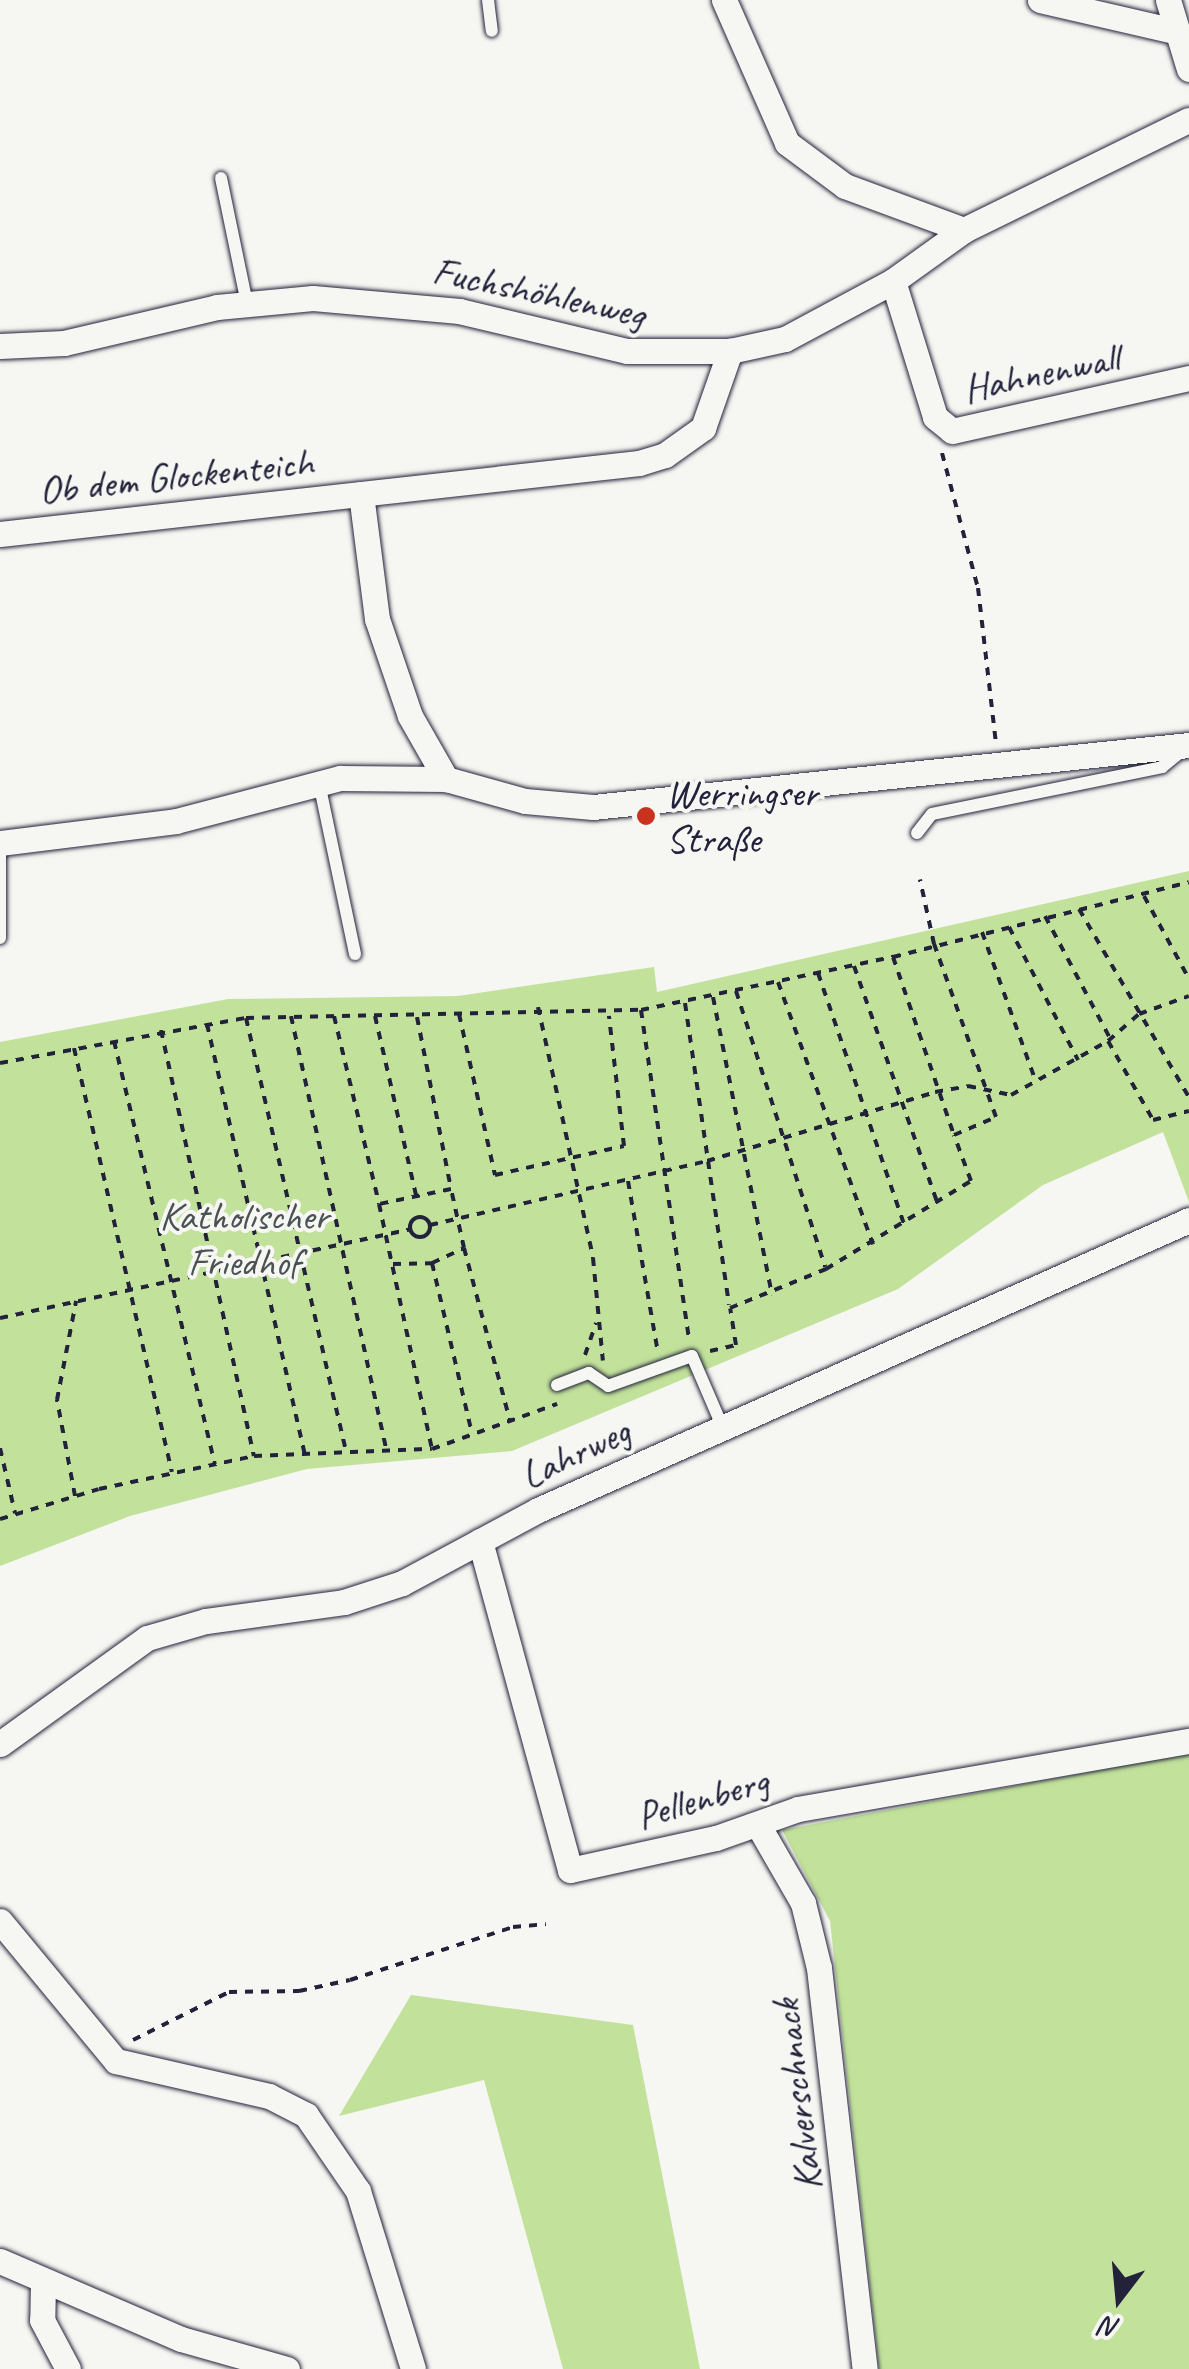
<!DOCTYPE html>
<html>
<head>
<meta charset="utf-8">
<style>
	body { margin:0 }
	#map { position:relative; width:1189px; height:2369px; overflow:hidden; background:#f6f6f2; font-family:Caveat,sans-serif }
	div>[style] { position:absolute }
	.green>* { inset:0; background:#c2e29b }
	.path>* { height:4px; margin-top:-2px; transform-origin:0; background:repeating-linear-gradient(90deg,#22223b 0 8px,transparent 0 16px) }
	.path>.ring { margin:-2px; padding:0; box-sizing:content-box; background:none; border:4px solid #22223b; border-radius:50% }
	.roads { filter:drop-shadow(0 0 2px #22223b) drop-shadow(0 0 2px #22223b) }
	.service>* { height:12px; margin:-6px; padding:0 6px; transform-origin:6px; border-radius:6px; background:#f6f6f2 }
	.minor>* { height:25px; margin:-12.5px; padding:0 12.5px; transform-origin:12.5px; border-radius:12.5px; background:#f6f6f2 }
	.dots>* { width:28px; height:28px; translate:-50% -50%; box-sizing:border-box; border:5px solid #f6f6f2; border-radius:50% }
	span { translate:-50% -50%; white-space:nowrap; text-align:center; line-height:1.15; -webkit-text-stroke:8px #f6f6f2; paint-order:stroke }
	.street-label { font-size:40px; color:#22223b }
	.poi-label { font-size:40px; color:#22223b }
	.left { translate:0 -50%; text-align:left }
	.park-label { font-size:40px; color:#4a5253 }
	.north { position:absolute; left:1069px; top:2249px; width:100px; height:100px; -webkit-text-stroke:8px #f6f6f2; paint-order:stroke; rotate:196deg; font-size:28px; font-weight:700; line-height:40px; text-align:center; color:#22223b }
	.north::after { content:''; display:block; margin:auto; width:35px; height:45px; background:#22223b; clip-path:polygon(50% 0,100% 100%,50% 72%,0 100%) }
</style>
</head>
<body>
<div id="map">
	<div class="green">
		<i style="clip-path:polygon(1189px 871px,1189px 1202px,1163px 1132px,1043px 1185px,898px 1289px,512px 1451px,307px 1469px,130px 1516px,0 1566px,0 1042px,228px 999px,458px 996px,654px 967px,657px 992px)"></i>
		<i style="clip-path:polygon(1189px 1753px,1189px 2369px,879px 2369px,830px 1921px,782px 1830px)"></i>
		<i style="clip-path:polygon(411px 1995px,633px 2025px,700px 2369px,563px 2369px,484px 2080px,339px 2116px)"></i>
	</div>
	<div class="path">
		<i style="left:942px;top:453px;width:140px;rotate:75.1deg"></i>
		<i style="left:978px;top:588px;width:156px;rotate:83.4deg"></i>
		<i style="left:1144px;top:896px;width:94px;rotate:61.5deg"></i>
		<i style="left:1079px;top:909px;width:218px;rotate:59.7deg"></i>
		<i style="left:1045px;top:916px;width:140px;rotate:62deg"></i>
		<i style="left:1009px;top:927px;width:150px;rotate:62.6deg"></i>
		<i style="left:982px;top:932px;width:159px;rotate:70.2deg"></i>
		<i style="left:893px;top:957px;width:188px;rotate:71.1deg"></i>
		<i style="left:854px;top:966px;width:250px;rotate:70.6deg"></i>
		<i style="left:818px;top:973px;width:265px;rotate:71.1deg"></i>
		<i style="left:778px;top:982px;width:279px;rotate:70.1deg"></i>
		<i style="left:736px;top:991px;width:290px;rotate:72.1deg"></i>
		<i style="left:713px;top:997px;width:304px;rotate:78.8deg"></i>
		<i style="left:685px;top:1003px;width:305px;rotate:81.7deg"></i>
		<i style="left:538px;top:1007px;width:257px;rotate:77.6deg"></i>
		<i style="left:593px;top:1258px;width:103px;rotate:84.5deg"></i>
		<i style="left:641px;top:1010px;width:258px;rotate:-11.9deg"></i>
		<i style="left:893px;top:957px;width:305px;rotate:-14.2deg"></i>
		<i style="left:459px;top:1014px;width:165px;rotate:77.4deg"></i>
		<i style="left:495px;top:1175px;width:132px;rotate:-12.7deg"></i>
		<i style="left:624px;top:1146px;width:131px;rotate:-96.6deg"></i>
		<i style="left:291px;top:1016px;width:445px;rotate:77.6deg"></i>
		<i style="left:334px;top:1016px;width:193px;rotate:76.5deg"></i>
		<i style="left:375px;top:1016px;width:184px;rotate:77.1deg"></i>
		<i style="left:417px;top:1017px;width:175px;rotate:78.8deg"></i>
		<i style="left:246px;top:1018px;width:445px;rotate:77deg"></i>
		<i style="left:207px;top:1024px;width:441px;rotate:77.2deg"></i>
		<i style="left:161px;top:1030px;width:436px;rotate:77.7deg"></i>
		<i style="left:114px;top:1041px;width:435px;rotate:76.6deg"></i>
		<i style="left:1108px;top:1041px;width:91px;rotate:60.3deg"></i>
		<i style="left:1153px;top:1120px;width:37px;rotate:-14deg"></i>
		<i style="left:74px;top:1048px;width:435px;rotate:77deg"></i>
		<i style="left:0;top:1063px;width:250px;rotate:-10.4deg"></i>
		<i style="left:246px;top:1018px;width:395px;rotate:-1.2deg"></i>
		<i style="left:641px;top:1010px;width:333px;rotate:81.7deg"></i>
		<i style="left:628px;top:1181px;width:169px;rotate:80.1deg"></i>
		<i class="ring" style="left:410px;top:1217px;width:16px;height:16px"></i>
		<i style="left:430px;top:1225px;width:284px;rotate:-13deg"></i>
		<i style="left:707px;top:1161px;width:238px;rotate:-16.8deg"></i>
		<i style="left:935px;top:1092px;width:34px;rotate:-10deg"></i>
		<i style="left:968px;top:1086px;width:44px;rotate:11.8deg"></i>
		<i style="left:1011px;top:1095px;width:111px;rotate:-29.1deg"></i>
		<i style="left:1108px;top:1041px;width:41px;rotate:-41.1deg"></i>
		<i style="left:1139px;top:1014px;width:53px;rotate:-19.8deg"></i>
		<i style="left:464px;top:1248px;width:179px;rotate:75.1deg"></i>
		<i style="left:432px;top:1263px;width:175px;rotate:76.8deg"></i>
		<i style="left:393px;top:1264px;width:39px;rotate:-1deg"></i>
		<i style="left:432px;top:1263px;width:35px;rotate:-25deg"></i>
		<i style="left:464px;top:1248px;width:60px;rotate:-102.4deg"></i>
		<i style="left:451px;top:1189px;width:74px;rotate:168.2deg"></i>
		<i style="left:379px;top:1204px;width:251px;rotate:77.8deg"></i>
		<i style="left:0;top:1318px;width:420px;rotate:-12.2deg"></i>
		<i style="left:710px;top:1351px;width:27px;rotate:-13deg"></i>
		<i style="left:736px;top:1345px;width:37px;rotate:-99deg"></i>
		<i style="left:730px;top:1308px;width:104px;rotate:-22.1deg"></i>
		<i style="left:826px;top:1269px;width:170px;rotate:-31.3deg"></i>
		<i style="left:971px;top:1181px;width:49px;rotate:-110.3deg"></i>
		<i style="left:954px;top:1135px;width:46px;rotate:-23.2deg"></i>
		<i style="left:996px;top:1117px;width:184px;rotate:-109.7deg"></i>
		<i style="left:934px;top:944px;width:66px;rotate:-102.3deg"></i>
		<i style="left:585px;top:1355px;width:34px;rotate:-71deg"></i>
		<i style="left:0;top:1448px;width:67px;rotate:77deg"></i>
		<i style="left:75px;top:1496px;width:98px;rotate:-100.6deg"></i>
		<i style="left:57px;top:1400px;width:101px;rotate:-79.1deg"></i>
		<i style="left:0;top:1519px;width:103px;rotate:-16.9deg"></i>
		<i style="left:99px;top:1489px;width:158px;rotate:-12deg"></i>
		<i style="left:254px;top:1456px;width:178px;rotate:-2.3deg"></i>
		<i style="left:432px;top:1449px;width:133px;rotate:-19.8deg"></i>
		<i style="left:133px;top:2040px;width:107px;rotate:-26.6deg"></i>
		<i style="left:229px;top:1992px;width:70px;rotate:-0.8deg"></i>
		<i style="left:299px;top:1991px;width:52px;rotate:-12.2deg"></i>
		<i style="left:350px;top:1980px;width:171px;rotate:-18deg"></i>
		<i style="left:513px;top:1927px;width:33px;rotate:-5deg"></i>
	</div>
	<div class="roads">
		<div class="service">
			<i style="left:488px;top:0;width:31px;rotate:83deg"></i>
			<i style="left:221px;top:178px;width:128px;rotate:78.3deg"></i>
			<i style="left:319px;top:783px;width:175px;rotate:78.1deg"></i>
			<i style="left:917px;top:833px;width:24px;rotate:-52deg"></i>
			<i style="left:932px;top:814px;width:235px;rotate:-11.5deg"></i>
			<i style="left:1162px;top:767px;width:28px;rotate:-39deg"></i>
			<i style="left:0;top:847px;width:91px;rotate:90deg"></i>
			<i style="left:557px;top:1385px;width:34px;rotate:-21deg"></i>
			<i style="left:589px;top:1373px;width:23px;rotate:34deg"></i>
			<i style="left:608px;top:1386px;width:89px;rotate:-19.7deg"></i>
			<i style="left:692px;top:1356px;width:78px;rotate:66.7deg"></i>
		</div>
		<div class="minor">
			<i style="left:724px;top:0;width:156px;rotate:66.2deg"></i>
			<i style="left:787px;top:143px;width:72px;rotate:36.6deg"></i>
			<i style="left:845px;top:186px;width:127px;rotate:20.3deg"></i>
			<i style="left:1040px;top:0;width:138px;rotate:13deg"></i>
			<i style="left:1168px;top:0;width:72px;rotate:73.1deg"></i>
			<i style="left:893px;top:281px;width:142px;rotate:72.8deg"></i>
			<i style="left:935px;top:417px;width:22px;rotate:39deg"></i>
			<i style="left:952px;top:431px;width:243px;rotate:-12.6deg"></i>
			<i style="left:0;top:346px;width:64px;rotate:-2.7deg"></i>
			<i style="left:64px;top:343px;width:157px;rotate:-13.2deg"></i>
			<i style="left:217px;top:307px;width:96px;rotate:-5.4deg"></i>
			<i style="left:313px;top:298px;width:147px;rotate:5.1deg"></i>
			<i style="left:459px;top:311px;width:173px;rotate:13.4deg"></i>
			<i style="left:627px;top:351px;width:103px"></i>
			<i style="left:730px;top:351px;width:56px;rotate:-12.3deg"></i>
			<i style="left:785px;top:339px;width:123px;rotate:-28.2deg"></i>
			<i style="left:893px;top:281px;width:87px;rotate:-35.7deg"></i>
			<i style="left:964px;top:230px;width:250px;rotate:-26.1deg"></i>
			<i style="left:361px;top:494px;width:126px;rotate:82.7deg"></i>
			<i style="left:377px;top:619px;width:102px;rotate:71.2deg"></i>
			<i style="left:410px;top:716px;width:73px;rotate:60.3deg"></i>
			<i style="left:0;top:534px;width:643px;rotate:-6.34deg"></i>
			<i style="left:639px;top:463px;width:27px;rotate:-17deg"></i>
			<i style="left:665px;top:455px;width:47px;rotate:-35.4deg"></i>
			<i style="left:703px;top:428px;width:82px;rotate:-70.7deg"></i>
			<i style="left:0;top:843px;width:177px;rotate:-7.1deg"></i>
			<i style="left:176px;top:821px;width:170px;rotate:-14.7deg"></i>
			<i style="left:340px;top:778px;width:106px;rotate:0.5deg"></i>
			<i style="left:446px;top:779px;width:82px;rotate:15.6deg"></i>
			<i style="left:525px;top:801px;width:68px;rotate:5deg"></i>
			<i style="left:593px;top:807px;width:599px;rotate:-5.94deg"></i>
			<i style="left:480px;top:1541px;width:341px;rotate:74.7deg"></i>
			<i style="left:570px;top:1870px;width:149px;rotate:-12.4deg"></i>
			<i style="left:716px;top:1838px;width:87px;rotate:-19.5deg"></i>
			<i style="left:798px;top:1809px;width:397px;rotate:-9.9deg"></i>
			<i style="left:0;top:1744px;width:181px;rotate:-35.8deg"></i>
			<i style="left:147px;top:1638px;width:61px;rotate:-16.1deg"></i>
			<i style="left:206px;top:1621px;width:139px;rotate:-7.8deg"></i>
			<i style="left:344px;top:1602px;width:61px;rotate:-18.1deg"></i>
			<i style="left:402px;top:1583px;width:154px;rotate:-28.2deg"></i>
			<i style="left:538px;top:1510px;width:713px;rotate:-24.01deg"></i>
			<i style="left:758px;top:1825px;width:90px;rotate:60deg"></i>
			<i style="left:803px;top:1903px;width:67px;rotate:76.2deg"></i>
			<i style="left:819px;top:1968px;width:404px;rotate:83.5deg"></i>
			<i style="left:0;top:1921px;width:182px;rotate:50.4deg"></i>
			<i style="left:116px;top:2061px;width:157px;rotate:12.9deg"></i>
			<i style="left:269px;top:2096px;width:42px;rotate:27.2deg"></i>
			<i style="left:306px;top:2115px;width:92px;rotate:55.6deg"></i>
			<i style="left:358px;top:2191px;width:186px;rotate:72.8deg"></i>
			<i style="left:0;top:2261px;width:197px;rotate:23.3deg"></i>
			<i style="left:181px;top:2339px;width:110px;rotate:15.8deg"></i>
			<i style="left:43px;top:2281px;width:39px;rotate:91deg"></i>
			<i style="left:42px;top:2320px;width:55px;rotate:62deg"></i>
		</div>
	</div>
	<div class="dots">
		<i style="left:646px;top:816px;background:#c8321e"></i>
	</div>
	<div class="street-label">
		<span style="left:539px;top:292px;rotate:12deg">Fuchshöhlenweg</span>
		<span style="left:1041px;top:373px;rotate:-12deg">Hahnenwall</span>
		<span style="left:176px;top:476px;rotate:-6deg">Ob dem Glockenteich</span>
		<span style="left:575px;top:1453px;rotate:-25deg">Lahrweg</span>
		<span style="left:702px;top:1798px;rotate:-16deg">Pellenberg</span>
		<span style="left:797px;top:2095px;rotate:-97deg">Kalverschnack</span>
	</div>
	<div class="poi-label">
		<span class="left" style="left:666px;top:816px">Werringser<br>Straße</span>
	</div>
	<div class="park-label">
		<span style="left:244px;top:1239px">Katholischer<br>Friedhof</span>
	</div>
	<div class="north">N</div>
</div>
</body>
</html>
